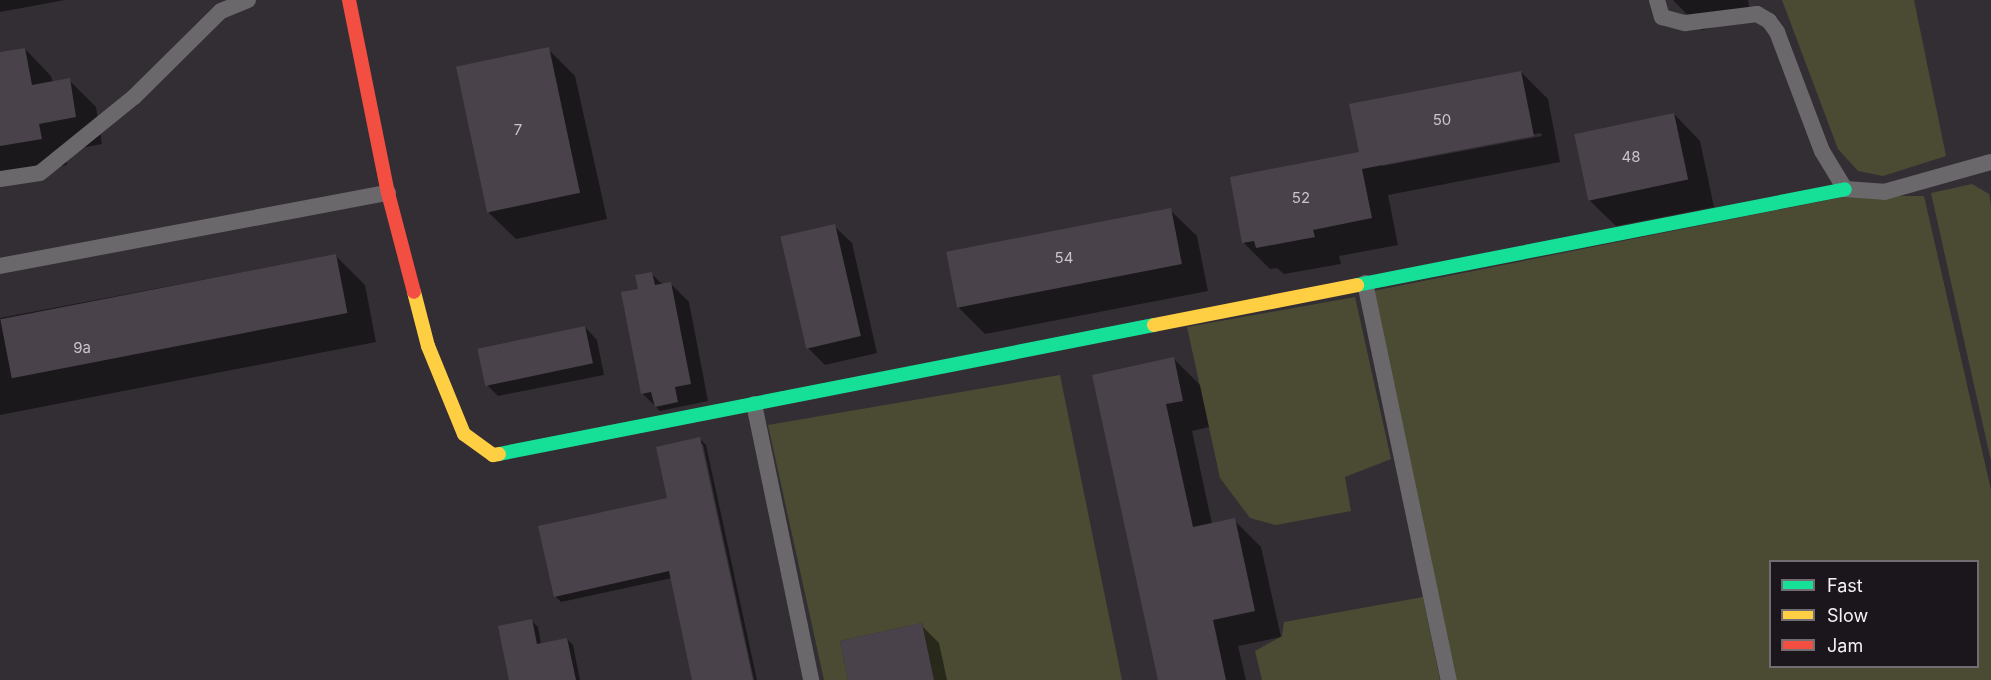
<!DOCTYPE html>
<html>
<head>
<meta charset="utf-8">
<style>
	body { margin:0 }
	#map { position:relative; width:1991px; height:680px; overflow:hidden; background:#332e34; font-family:Inter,sans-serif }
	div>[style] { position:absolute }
	.green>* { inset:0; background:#4b4b34 }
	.shadow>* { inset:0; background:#0007 }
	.building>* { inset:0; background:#4a424b; transform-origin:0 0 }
	.lane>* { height:16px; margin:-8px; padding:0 8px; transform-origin:8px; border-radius:8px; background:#6a686a }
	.fast>* { height:14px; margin:-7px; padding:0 7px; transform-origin:7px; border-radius:7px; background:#16e098 }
	.slow>* { height:14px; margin:-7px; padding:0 7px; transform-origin:7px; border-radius:7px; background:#ffcf43 }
	.jam>* { height:14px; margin:-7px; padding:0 7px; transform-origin:7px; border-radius:7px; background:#f24e42 }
	span { translate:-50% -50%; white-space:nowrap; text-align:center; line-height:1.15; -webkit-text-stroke:6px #1a161b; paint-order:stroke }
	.number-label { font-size:15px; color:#cbc4cc }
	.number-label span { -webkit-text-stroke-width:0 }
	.legend { position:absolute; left:1769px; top:560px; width:210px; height:108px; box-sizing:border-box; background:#1a161b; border:2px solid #726d73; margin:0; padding:8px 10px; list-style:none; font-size:18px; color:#f6f0f7 }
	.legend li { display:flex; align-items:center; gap:12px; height:30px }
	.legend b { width:30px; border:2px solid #726d73 }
</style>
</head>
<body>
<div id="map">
	<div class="green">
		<i style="clip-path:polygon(1782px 0,1914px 0,1946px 156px,1883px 176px,1858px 171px,1838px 149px)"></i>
		<i style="clip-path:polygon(1972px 184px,1989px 194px,1991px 205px,1991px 461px,1931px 193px)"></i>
		<i style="clip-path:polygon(evenodd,1848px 196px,1924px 196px,1991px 490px,1991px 680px,1453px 680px,1373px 291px,1848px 196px,1770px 562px,1978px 562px,1978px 666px,1770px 666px,1770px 562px)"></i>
		<i style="clip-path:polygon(1355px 297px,1391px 459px,1345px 477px,1351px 511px,1276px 525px,1250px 518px,1220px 478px,1187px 327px)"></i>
		<i style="clip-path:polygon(1060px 375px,1122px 680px,934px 680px,922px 623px,840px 641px,848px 680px,824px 680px,768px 425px)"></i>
		<i style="clip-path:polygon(1423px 597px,1440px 680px,1262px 680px,1255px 651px,1282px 636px,1284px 622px)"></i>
	</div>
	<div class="shadow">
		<i style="clip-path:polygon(0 0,65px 0,0 12px)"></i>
		<i style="clip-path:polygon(1673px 0,1748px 0,1751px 19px,1702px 30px)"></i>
		<i style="clip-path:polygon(25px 49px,51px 76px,53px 83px,69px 80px,96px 107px,102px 144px,65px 151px,67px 165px,0 177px,0 54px)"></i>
		<i style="clip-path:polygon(548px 49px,575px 76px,607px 219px,516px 239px,489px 213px)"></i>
		<i style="clip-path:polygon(evenodd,1521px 72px,1548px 99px,1560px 162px,1388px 195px,1398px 245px,1339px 256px,1341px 264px,1284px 274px,1277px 268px,1270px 269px,1244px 243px,1361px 153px,1521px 72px,1541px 133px,1542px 136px,1382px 166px,1382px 163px,1541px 133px)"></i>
		<i style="clip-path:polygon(1674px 114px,1700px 141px,1714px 207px,1616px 226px,1589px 200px)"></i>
		<i style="clip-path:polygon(1170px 210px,1197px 236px,1208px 291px,985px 334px,958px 307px)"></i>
		<i style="clip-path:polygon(834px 226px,852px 243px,877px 353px,825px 365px,807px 347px)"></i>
		<i style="clip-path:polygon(335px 255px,365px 285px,376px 342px,0 415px,0 318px)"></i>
		<i style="clip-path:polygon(652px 274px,663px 285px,671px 284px,689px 302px,708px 401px,660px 411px,642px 393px,639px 290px)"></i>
		<i style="clip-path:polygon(585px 327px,597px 340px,604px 375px,498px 396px,486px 384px)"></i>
		<i style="clip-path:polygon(1173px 358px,1200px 385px,1209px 427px,1192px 431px,1212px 524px,1234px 520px,1261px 547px,1281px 637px,1238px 646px,1246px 680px,1159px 680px,1094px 376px)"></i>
		<i style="clip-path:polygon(700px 439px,706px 445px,757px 680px,754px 680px,703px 444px,700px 444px,751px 680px,694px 680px,672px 578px,561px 602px,555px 596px,669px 499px)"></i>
		<i style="clip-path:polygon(532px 621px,538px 627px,541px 644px,567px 639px,573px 645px,580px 680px,511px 680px)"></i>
		<i style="clip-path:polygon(921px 625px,939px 643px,947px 680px,850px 680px)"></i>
	</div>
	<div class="building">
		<i style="left:549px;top:47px;width:149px;height:95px;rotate:78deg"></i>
		<i style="clip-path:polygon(25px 48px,32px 85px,70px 78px,76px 117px,39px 124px,42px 139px,0 146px,0 52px)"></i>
		<i style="clip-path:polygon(1521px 71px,1534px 136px,1362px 169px,1372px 218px,1313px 230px,1315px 237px,1256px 248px,1254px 241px,1242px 243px,1230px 177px,1359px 152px,1349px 104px)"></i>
		<i style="left:1674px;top:113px;width:68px;height:102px;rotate:78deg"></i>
		<i style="left:1171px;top:208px;width:57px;height:229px;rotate:79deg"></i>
		<i style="left:835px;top:224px;width:115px;height:56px;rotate:77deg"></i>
		<i style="left:336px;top:254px;width:60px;height:342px;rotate:79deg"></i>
		<i style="clip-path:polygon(652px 272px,655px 285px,671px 282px,691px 384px,675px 387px,678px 402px,655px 407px,651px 392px,641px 394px,621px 292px,638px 289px,635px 275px)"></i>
		<i style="left:585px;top:326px;width:38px;height:110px;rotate:78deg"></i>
		<i style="clip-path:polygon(1174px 357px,1183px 401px,1166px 404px,1193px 527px,1235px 518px,1255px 611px,1213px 620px,1226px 680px,1158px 680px,1092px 375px)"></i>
		<i style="clip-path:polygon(700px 437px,753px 680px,692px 680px,669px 571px,554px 597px,538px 526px,667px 498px,656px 447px)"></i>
		<i style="clip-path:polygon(532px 619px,537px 644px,567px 638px,576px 680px,509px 680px,498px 626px)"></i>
		<i style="clip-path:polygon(922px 623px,934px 680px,848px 680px,840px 641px)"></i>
	</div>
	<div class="lane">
		<i style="left:1657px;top:0;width:18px;rotate:74deg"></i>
		<i style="left:1662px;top:17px;width:24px;rotate:15deg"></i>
		<i style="left:1685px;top:23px;width:73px;rotate:-7.1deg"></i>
		<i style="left:1757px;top:14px;width:14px;rotate:30deg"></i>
		<i style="left:1769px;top:21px;width:14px;rotate:54deg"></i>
		<i style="left:1777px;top:32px;width:127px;rotate:69.3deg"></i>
		<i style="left:1822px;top:151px;width:44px;rotate:58.8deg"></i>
		<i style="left:1845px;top:189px;width:39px;rotate:4deg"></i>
		<i style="left:1884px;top:192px;width:111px;rotate:-15.7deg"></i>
		<i style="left:0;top:179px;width:40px;rotate:-8.5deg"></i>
		<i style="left:40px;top:173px;width:121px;rotate:-39deg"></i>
		<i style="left:134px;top:97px;width:122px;rotate:-44.7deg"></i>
		<i style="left:221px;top:11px;width:29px;rotate:-22deg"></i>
		<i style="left:0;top:266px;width:395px;rotate:-10.7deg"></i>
		<i style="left:1365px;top:283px;width:406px;rotate:78.1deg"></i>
		<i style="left:754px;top:404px;width:282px;rotate:78.3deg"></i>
	</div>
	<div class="fast">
		<i style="left:1357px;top:285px;width:497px;rotate:-11.1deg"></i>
		<i style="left:499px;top:454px;width:668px;rotate:-11.14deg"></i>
	</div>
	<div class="slow">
		<i style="left:414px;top:292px;width:56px;rotate:75.5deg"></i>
		<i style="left:428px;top:346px;width:95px;rotate:67.8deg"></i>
		<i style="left:464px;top:434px;width:36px;rotate:36deg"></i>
		<i style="left:493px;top:455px;width:6px;rotate:-9deg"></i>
		<i style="left:1154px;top:325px;width:207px;rotate:-11.1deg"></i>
	</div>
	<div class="jam">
		<i style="left:349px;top:0;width:197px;rotate:78.6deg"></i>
		<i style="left:388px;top:193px;width:102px;rotate:75.3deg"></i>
	</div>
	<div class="number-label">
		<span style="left:1442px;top:120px">50</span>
		<span style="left:518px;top:130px">7</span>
		<span style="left:1631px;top:157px">48</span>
		<span style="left:1301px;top:198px">52</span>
		<span style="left:1064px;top:258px">54</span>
		<span style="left:82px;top:348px">9а</span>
	</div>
	<ul class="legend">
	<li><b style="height:8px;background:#16e098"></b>Fast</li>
	<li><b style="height:8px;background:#ffcf43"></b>Slow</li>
	<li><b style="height:8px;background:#f24e42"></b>Jam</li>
	</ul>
</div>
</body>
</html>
